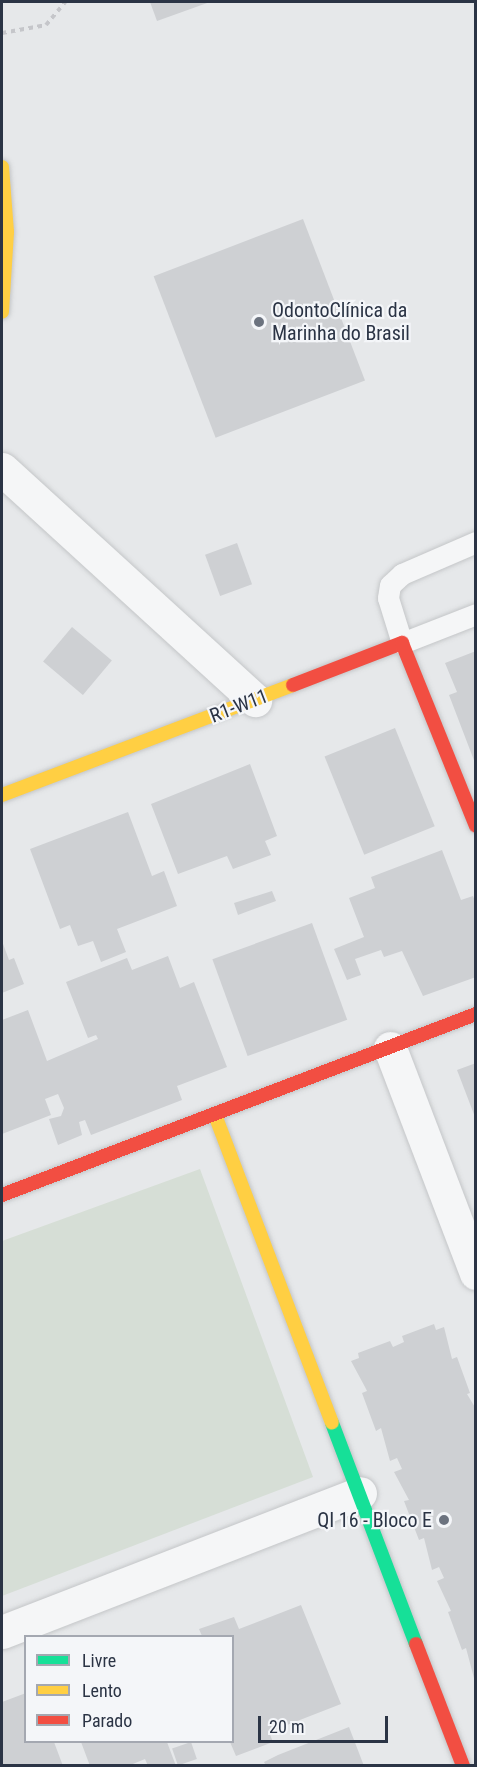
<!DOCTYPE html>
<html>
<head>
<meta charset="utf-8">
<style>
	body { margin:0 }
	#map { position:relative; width:477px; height:1767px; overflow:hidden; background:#e6e8ea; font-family:"Roboto Condensed",sans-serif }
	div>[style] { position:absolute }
	.green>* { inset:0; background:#d6ded6 }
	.building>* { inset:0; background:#ced0d3; transform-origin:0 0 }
	.path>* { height:4px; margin-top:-2px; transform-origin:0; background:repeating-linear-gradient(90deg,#c5c6ca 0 4.5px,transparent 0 9px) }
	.roads { filter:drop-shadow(0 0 2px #c4c6c8) drop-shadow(0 0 2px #c4c6c8) }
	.lane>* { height:21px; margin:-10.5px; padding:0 10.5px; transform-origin:10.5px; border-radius:10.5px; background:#f5f6f7 }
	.street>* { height:33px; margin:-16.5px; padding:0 16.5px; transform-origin:16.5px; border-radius:16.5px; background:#f5f6f7 }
	.fast>* { height:14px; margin:-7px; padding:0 7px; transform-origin:7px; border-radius:7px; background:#16e098 }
	.slow>* { height:14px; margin:-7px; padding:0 7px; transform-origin:7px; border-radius:7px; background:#ffcf43 }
	.jam>* { height:14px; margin:-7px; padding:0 7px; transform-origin:7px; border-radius:7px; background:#f24e42 }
	.dots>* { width:16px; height:16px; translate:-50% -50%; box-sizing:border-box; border:3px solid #f4f6f9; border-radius:50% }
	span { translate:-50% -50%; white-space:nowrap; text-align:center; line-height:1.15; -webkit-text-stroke:4.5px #f4f6f9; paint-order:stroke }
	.poi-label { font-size:20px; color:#2b3445 }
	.left { translate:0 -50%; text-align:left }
	.right { translate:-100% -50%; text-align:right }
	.street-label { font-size:20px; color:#2b3445 }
	.frame { position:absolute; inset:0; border:3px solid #2b3445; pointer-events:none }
	.legend { position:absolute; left:24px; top:1635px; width:210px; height:108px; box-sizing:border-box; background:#f4f6f9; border:2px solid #a4a8b1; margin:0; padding:8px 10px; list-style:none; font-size:18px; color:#2b3445 }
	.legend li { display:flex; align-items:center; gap:12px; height:30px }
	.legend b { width:30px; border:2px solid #a4a8b1 }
	.scale { position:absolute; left:258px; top:1716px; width:130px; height:27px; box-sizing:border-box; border:3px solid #2b3445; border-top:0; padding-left:8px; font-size:18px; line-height:21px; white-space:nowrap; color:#2b3445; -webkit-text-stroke:4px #f4f6f9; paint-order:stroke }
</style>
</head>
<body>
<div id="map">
	<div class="green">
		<i style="clip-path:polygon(200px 1169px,313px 1477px,2px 1596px,2px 1241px)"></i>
	</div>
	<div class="building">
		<i style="clip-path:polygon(150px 2px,210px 2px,157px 21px)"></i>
		<i style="left:303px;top:219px;width:173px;height:160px;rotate:69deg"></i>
		<i style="left:237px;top:543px;width:44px;height:34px;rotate:70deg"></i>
		<i style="left:72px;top:627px;width:52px;height:45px;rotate:40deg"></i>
		<i style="clip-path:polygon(476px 651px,476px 763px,475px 763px,449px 695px,457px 692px,445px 663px)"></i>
		<i style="left:395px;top:728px;width:106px;height:76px;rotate:68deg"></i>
		<i style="clip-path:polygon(250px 764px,277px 836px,265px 841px,271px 855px,233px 869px,227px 856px,178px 874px,151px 804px)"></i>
		<i style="clip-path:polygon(128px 812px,152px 876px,164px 871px,177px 906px,117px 929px,126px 952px,101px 962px,93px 941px,78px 946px,70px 925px,60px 929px,30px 849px)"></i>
		<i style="clip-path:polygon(442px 850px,461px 900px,473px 896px,476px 903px,476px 977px,423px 996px,402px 951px,384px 957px,381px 950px,355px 959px,361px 975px,347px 980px,334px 949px,364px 937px,349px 898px,375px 888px,371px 877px)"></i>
		<i style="clip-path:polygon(272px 891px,276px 901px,238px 915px,234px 903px)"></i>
		<i style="left:312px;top:923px;width:103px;height:106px;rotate:70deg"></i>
		<i style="clip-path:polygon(2px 941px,9px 960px,14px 958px,24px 984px,2px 993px)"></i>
		<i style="clip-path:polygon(168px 956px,180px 988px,194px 982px,227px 1067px,177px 1086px,182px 1100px,91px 1135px,85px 1120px,79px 1122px,82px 1135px,58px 1145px,49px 1119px,61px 1116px,64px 1108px,58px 1094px,45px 1099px,51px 1115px,2px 1134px,2px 1020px,28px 1010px,47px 1061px,98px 1039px,96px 1035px,88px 1038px,66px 982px,127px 958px,132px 970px)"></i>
		<i style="clip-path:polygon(476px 1063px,476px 1117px,475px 1117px,457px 1070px)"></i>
		<i style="clip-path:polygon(434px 1324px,436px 1330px,444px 1327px,452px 1359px,457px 1357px,470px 1393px,467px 1394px,476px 1409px,475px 1682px,466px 1648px,462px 1650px,448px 1612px,451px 1611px,437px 1581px,444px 1578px,439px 1567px,432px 1570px,424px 1538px,419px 1540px,404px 1501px,409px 1500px,394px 1472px,402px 1469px,397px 1458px,390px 1461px,381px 1428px,376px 1431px,362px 1393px,367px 1391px,365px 1387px,351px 1361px,359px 1358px,358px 1353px,390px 1341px,393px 1347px,404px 1342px,402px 1336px)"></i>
		<i style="clip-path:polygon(301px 1605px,341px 1704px,269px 1732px,273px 1742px,236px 1756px,230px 1742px,232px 1636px,202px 1636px,199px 1629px,234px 1617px,239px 1629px)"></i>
		<i style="clip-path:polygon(26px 1693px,26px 1742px,54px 1742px,63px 1766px,2px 1766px,2px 1702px)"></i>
		<i style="clip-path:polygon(349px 1727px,364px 1766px,266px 1766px,264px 1762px,278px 1755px)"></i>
		<i style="clip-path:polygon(81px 1742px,167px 1742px,176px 1766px,148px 1766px,145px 1759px,128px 1766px,90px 1766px)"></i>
		<i style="left:191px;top:1742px;width:18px;height:20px;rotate:71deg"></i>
	</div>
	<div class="path">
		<i style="left:2px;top:33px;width:45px;rotate:-10.3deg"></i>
		<i style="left:46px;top:25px;width:30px;rotate:-50deg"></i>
	</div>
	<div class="roads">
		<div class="lane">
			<i style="left:476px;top:542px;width:81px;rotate:156.6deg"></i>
			<i style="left:402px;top:574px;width:16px;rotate:137deg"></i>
			<i style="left:390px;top:585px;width:13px;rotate:99deg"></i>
			<i style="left:388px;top:598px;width:47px;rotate:72.7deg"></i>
			<i style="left:402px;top:643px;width:79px;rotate:-21.4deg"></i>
		</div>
		<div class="street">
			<i style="left:2px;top:469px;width:343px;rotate:42.4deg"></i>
			<i style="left:390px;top:1048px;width:241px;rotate:69.1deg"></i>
			<i style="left:2px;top:1632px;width:384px;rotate:-21.2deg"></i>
		</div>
		<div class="fast">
			<i style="left:332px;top:1423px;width:236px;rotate:69.2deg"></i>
		</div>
		<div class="slow">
			<i style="left:2px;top:167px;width:65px;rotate:85.6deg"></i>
			<i style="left:7px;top:232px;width:80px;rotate:93.6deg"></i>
			<i style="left:2px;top:795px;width:311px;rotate:-20.7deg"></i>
			<i style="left:215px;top:1115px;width:329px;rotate:69.2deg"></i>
		</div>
		<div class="jam">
			<i style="left:293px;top:685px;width:117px;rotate:-21.1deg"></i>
			<i style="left:402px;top:643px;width:197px;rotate:68deg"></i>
			<i style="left:2px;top:1195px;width:507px;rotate:-20.9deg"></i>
			<i style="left:416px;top:1644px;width:131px;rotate:68.9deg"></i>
		</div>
	</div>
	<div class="dots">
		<i style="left:259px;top:322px;background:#6c737f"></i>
		<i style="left:444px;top:1520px;background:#6c737f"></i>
	</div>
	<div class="poi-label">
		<span class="left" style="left:272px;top:322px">OdontoClínica da<br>Marinha do Brasil</span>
		<span class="right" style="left:432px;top:1520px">QI 16 - Bloco E</span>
	</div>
	<div class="street-label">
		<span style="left:239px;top:706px;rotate:-21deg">R1-W11</span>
	</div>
	<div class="frame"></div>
	<ul class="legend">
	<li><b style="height:8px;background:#16e098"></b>Livre</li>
	<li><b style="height:8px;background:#ffcf43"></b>Lento</li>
	<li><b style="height:8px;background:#f24e42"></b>Parado</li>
	</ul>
	<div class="scale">20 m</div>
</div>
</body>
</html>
